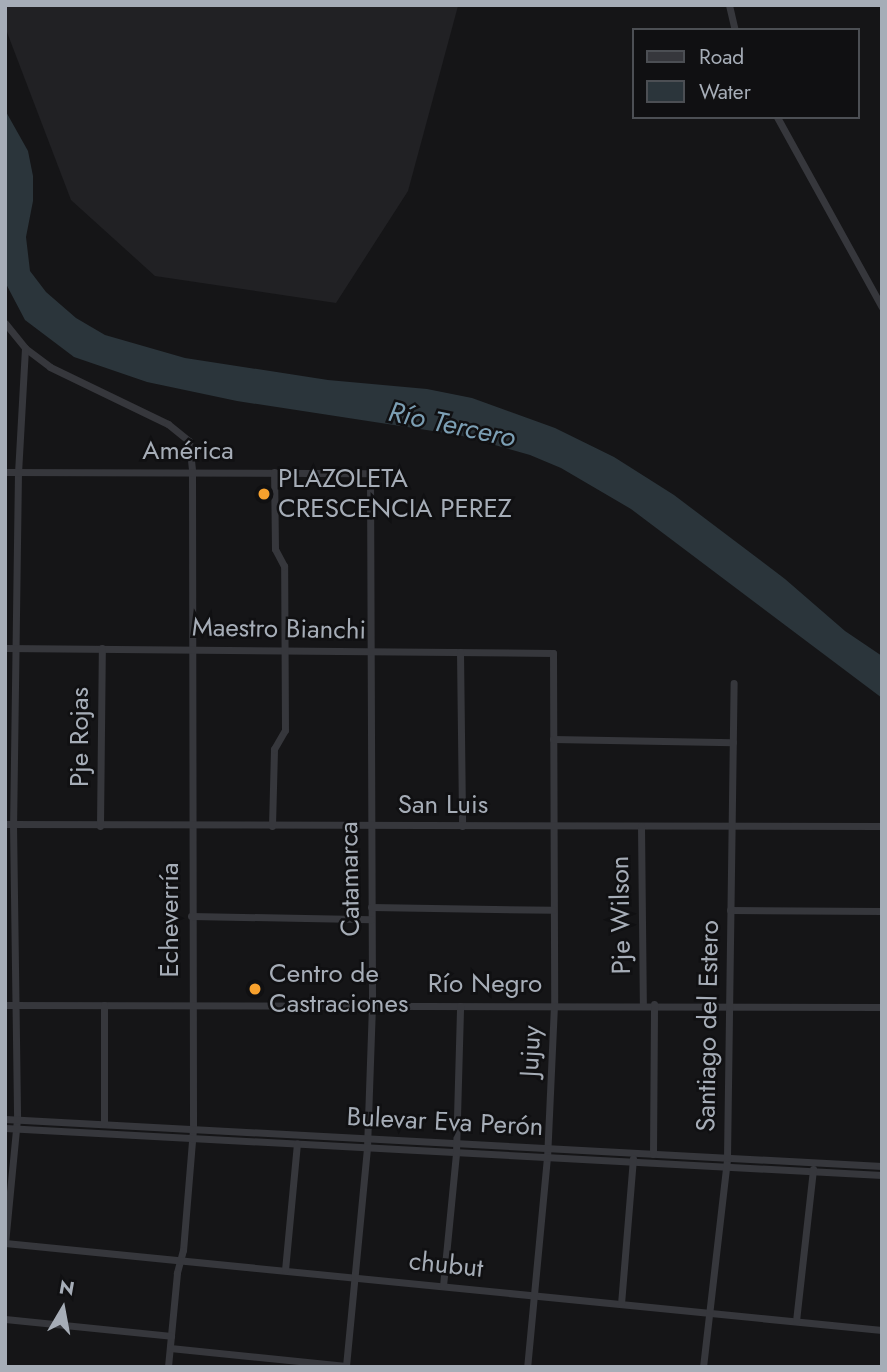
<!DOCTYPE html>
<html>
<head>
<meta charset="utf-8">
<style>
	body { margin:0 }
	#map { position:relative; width:887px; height:1372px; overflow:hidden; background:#151517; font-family:Jost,sans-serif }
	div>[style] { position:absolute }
	.built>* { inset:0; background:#212124 }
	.water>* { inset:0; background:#2b353b }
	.street>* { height:7px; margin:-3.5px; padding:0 3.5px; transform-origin:3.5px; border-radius:3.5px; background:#36373c }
	.dots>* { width:19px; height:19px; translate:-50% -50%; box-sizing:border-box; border:4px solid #101012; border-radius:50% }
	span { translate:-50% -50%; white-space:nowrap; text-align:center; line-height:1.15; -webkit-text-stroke:5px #101012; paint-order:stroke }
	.street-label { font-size:26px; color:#a6adb7 }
	.poi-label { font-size:26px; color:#a6adb7 }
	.left { translate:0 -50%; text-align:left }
	.water-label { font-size:28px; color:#7c9fb4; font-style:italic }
	.frame { position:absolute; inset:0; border:7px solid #a6adb7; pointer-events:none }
	.legend { position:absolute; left:632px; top:28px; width:228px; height:91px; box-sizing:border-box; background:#101012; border:2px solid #4c4f54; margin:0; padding:9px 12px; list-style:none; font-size:21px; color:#a6adb7 }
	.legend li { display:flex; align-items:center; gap:14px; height:35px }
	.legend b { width:35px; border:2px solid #4c4f54 }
	.north { position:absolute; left:28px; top:1274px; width:70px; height:70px; -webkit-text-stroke:5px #101012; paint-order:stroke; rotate:10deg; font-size:19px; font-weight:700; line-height:28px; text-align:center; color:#a6adb7 }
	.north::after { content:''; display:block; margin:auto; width:24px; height:32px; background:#a6adb7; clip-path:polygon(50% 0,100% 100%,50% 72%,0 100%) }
</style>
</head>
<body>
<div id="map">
	<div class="built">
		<i style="clip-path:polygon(5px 5px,458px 5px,458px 6px,408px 191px,336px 303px,155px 276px,71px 200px,5px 27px)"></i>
	</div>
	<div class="water">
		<i style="clip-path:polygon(5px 110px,28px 151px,33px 176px,33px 201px,26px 237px,30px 271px,46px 292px,76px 318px,105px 335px,185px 358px,328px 380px,427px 389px,472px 398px,555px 428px,614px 457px,674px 495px,785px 579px,845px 631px,882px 656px,882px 698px,631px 509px,561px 468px,530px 455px,459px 435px,237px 401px,147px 382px,74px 357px,25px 320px,5px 282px)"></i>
	</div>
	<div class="street">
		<i style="left:729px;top:5px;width:26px;rotate:77deg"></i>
		<i style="left:777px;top:117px;width:217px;rotate:61.1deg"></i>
		<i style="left:5px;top:323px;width:32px;rotate:51deg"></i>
		<i style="left:25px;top:348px;width:31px;rotate:37deg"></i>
		<i style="left:50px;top:367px;width:131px;rotate:25.8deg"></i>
		<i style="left:168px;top:424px;width:27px;rotate:39deg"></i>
		<i style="left:189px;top:441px;width:31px;rotate:84deg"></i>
		<i style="left:192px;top:472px;width:657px;rotate:89.91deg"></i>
		<i style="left:193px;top:1129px;width:121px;rotate:94.7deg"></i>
		<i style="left:183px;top:1250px;width:24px;rotate:105deg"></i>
		<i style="left:177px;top:1273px;width:94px;rotate:95.5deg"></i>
		<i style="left:25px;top:348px;width:124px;rotate:93.2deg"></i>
		<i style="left:18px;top:472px;width:352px;rotate:90.8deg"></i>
		<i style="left:13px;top:824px;width:295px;rotate:89.2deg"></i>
		<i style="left:17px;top:1119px;width:125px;rotate:95.5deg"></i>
		<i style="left:5px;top:1243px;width:881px;rotate:5.67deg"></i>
		<i style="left:5px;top:472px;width:365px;rotate:0.2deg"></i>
		<i style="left:370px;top:473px;width:532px;rotate:89.78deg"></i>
		<i style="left:372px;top:1005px;width:143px;rotate:92deg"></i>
		<i style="left:367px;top:1148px;width:220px;rotate:95.5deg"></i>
		<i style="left:5px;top:648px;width:548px;rotate:0.52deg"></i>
		<i style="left:553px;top:653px;width:352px;rotate:89.8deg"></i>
		<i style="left:554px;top:1005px;width:152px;rotate:92.6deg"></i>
		<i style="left:547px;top:1157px;width:211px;rotate:95.4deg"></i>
		<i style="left:460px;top:652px;width:174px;rotate:89.3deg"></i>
		<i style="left:553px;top:739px;width:180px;rotate:1deg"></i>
		<i style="left:5px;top:824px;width:877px;rotate:0.13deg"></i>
		<i style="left:100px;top:826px;width:178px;rotate:-89.4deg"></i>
		<i style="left:272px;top:826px;width:77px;rotate:-88.5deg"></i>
		<i style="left:274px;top:749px;width:22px;rotate:-60deg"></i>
		<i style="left:285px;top:730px;width:164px;rotate:-90.3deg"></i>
		<i style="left:284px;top:566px;width:19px;rotate:-118deg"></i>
		<i style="left:275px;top:549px;width:77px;rotate:-90.7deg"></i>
		<i style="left:641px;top:826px;width:178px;rotate:89.4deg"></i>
		<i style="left:371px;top:907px;width:182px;rotate:0.9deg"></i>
		<i style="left:730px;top:910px;width:152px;rotate:0.4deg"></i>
		<i style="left:191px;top:916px;width:180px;rotate:1deg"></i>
		<i style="left:5px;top:1005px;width:877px;rotate:0.13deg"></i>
		<i style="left:5px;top:1119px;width:878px;rotate:3.07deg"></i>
		<i style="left:104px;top:1124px;width:119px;rotate:-90deg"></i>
		<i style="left:5px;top:1128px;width:878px;rotate:3.07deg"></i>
		<i style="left:653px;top:1154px;width:150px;rotate:-89.6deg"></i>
		<i style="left:285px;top:1270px;width:127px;rotate:-84.6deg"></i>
		<i style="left:443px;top:1286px;width:134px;rotate:-84.4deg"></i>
		<i style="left:456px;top:1153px;width:147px;rotate:-88.4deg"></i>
		<i style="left:621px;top:1304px;width:146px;rotate:-85.3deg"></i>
		<i style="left:5px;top:1319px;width:167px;rotate:5.8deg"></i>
		<i style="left:796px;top:1321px;width:153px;rotate:-83.6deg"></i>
		<i style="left:170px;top:1348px;width:177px;rotate:5.8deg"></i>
		<i style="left:703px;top:1367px;width:210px;rotate:-83.4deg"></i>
		<i style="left:727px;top:1158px;width:475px;rotate:-89.2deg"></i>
	</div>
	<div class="dots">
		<i style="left:264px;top:494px;background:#f7a12d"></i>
		<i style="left:255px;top:989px;background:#f7a12d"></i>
	</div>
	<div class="street-label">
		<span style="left:188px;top:451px">América</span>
		<span style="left:279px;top:629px;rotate:1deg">Maestro Bianchi</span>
		<span style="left:80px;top:737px;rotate:-90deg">Pje Rojas</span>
		<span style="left:443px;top:805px">San Luis</span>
		<span style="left:350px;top:879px;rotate:-91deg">Catamarca</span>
		<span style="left:621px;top:915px;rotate:-91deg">Pje Wilson</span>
		<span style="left:170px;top:920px;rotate:-90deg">Echeverría</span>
		<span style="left:485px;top:984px">Río Negro</span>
		<span style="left:708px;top:1026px;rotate:-89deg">Santiago del Estero</span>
		<span style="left:531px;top:1051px;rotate:-87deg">Jujuy</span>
		<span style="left:445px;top:1122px;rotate:3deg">Bulevar Eva Perón</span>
		<span style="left:446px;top:1265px;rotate:6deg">chubut</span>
	</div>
	<div class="poi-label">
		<span class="left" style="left:278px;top:494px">PLAZOLETA<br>CRESCENCIA PEREZ</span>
		<span class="left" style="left:269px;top:989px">Centro de<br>Castraciones</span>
	</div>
	<div class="water-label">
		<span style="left:452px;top:425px;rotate:12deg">Río Tercero</span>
	</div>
	<div class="frame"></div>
	<ul class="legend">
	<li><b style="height:9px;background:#36373c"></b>Road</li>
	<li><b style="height:19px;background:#2b353b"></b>Water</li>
	</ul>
	<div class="north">N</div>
</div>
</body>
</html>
